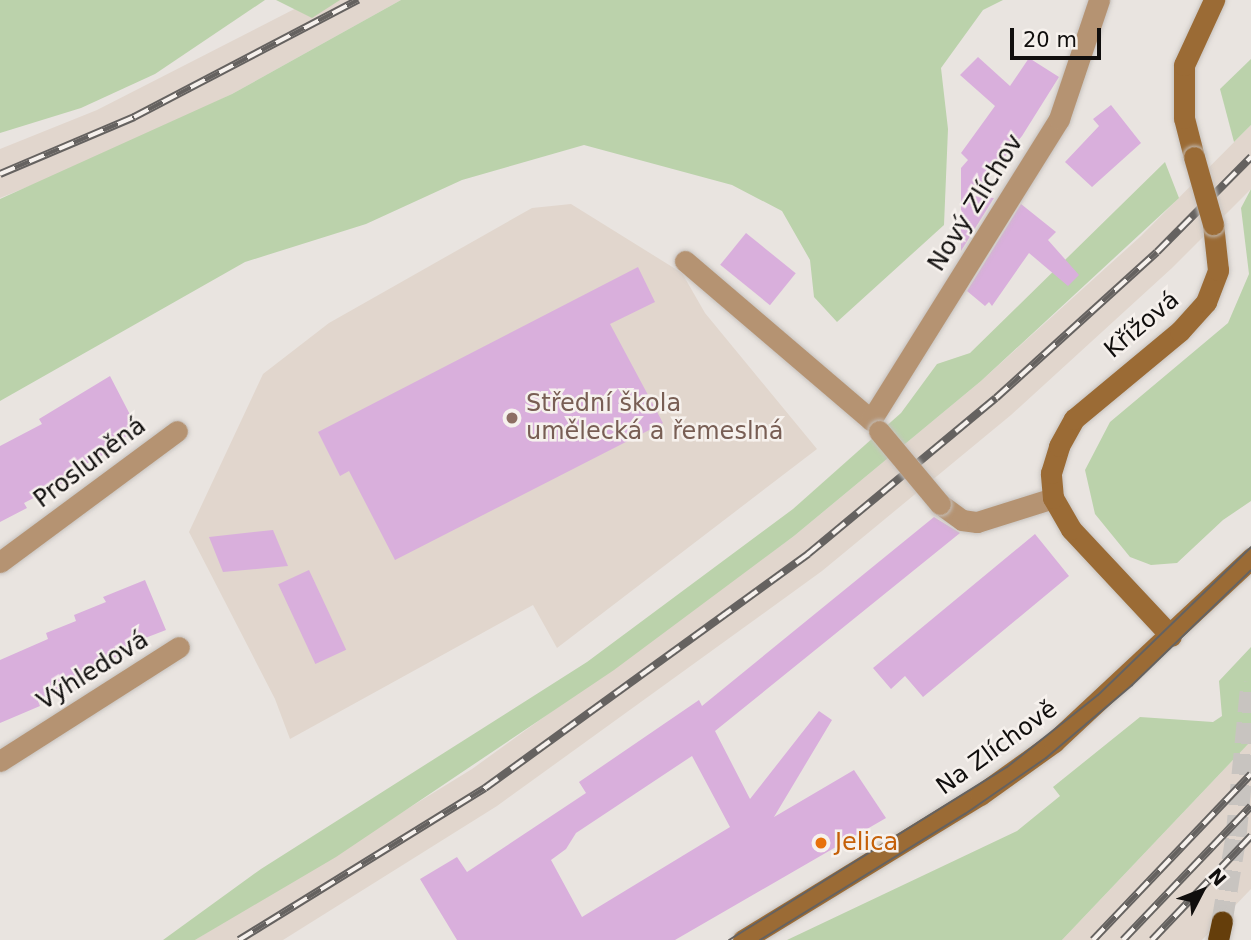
<!DOCTYPE html>
<html>
<head>
<meta charset="utf-8">
<style>
	body { margin:0 }
	#map { position:relative; width:1251px; height:940px; overflow:hidden; background:#e9e4e0; font-family:"DejaVu Sans",sans-serif }
	div>[style] { position:absolute }
	.built>* { inset:0; background:#e1d6cd }
	.green>* { inset:0; background:#bbd2ab }
	.building>* { inset:0; background:#d9afdc; transform-origin:0 0 }
	.highway-tunnel>* { height:21px; margin-top:-10.5px; transform-origin:0; background:repeating-linear-gradient(90deg,#c8c4c0 0 21px,transparent 0 31px) }
	.roads { filter:drop-shadow(0 0 2px #c6c2be) drop-shadow(0 0 2px #c6c2be) }
	.street>* { height:21px; margin:-10.5px; padding:0 10.5px; transform-origin:10.5px; border-radius:10.5px; background:#b59372 }
	.secondary>* { height:21px; margin:-10.5px; padding:0 10.5px; transform-origin:10.5px; border-radius:10.5px; background:#9b6b35 }
	.highway>* { height:21px; margin:-10.5px; padding:0 10.5px; transform-origin:10.5px; border-radius:10.5px; background:#653e0b }
	.tram>* { height:2px; margin:-1px; padding:0 1px; transform-origin:1px; border-radius:1px; background:#656260 }
	.rail>* { height:8px; margin-top:-4px; transform-origin:0; background:repeating-linear-gradient(90deg,#f6f1ed 0 16px,#656260 0 32px); box-sizing:border-box; border-block:2px solid #656260 }
	.bridges { filter:drop-shadow(0 0 2px #c6c2be) drop-shadow(0 0 2px #c6c2be) }
	.street-bridge>* { height:21px; margin:-10.5px; padding:0 10.5px; transform-origin:10.5px; border-radius:10.5px; background:#b59372 }
	.secondary-bridge>* { height:21px; margin:-10.5px; padding:0 10.5px; transform-origin:10.5px; border-radius:10.5px; background:#9b6b35 }
	.dots>* { width:19px; height:19px; translate:-50% -50%; box-sizing:border-box; border:4px solid #f6f1ed; border-radius:50% }
	span { translate:-50% -50%; white-space:nowrap; text-align:center; line-height:1.15; -webkit-text-stroke:5px #f6f1ed; paint-order:stroke }
	.street-label { font-size:24px; color:#100e0d }
	.education-label { font-size:24px; color:#785e54 }
	.left { translate:0 -50%; text-align:left }
	.food-label { font-size:24px; color:#c56008 }
	.north { position:absolute; left:1167px; top:856px; width:70px; height:70px; -webkit-text-stroke:5px #f6f1ed; paint-order:stroke; rotate:48deg; font-size:19px; font-weight:700; line-height:28px; text-align:center; color:#100e0d }
	.north::after { content:''; display:block; margin:auto; width:24px; height:32px; background:#100e0d; clip-path:polygon(50% 0,100% 100%,50% 72%,0 100%) }
	.scale { position:absolute; left:1010px; top:28px; width:91px; height:32px; box-sizing:border-box; border:4px solid #100e0d; border-top:0; padding-left:9px; font-size:21px; line-height:24px; white-space:nowrap; color:#100e0d; -webkit-text-stroke:5px #f6f1ed; paint-order:stroke }
</style>
</head>
<body>
<div id="map">
	<div class="built">
		<i style="clip-path:polygon(312px 0,401px 0,232px 94px,116px 151px,0 198px,0 149px,97px 110px)"></i>
		<i style="clip-path:polygon(1251px 125px,1251px 189px,1172px 268px,1011px 415px,822px 571px,497px 806px,283px 940px,195px 940px,472px 769px,794px 536px,981px 381px,1141px 236px)"></i>
		<i style="clip-path:polygon(571px 204px,682px 273px,705px 313px,817px 449px,557px 648px,533px 605px,290px 739px,275px 699px,189px 532px,263px 374px,329px 323px,532px 208px)"></i>
		<i style="clip-path:polygon(1251px 741px,1251px 889px,1202px 940px,1062px 940px)"></i>
	</div>
	<div class="green">
		<i style="clip-path:polygon(0 0,265px 0,155px 74px,81px 108px,0 133px)"></i>
		<i style="clip-path:polygon(276px 0,340px 0,312px 18px)"></i>
		<i style="clip-path:polygon(401px 0,1003px 0,983px 10px,941px 68px,948px 129px,944px 225px,837px 322px,814px 297px,810px 260px,782px 211px,732px 185px,584px 145px,462px 180px,366px 224px,245px 262px,0 401px,0 199px,232px 94px)"></i>
		<i style="clip-path:polygon(1251px 59px,1251px 125px,1234px 142px,1220px 89px)"></i>
		<i style="clip-path:polygon(1165px 162px,1179px 198px,981px 381px,794px 536px,614px 670px,336px 857px,195px 940px,163px 940px,261px 869px,587px 662px,793px 509px,901px 413px,937px 364px,970px 353px)"></i>
		<i style="clip-path:polygon(1251px 189px,1251px 501px,1223px 520px,1177px 563px,1151px 565px,1130px 557px,1095px 514px,1085px 470px,1110px 422px,1228px 323px,1249px 274px,1241px 208px)"></i>
		<i style="clip-path:polygon(1251px 647px,1251px 741px,1062px 940px,787px 940px,1017px 831px,1060px 796px,1053px 787px,1140px 717px,1213px 722px,1222px 716px,1219px 681px)"></i>
	</div>
	<div class="building">
		<i style="clip-path:polygon(978px 57px,1010px 86px,1029px 58px,1059px 77px,1022px 136px,972px 196px,994px 198px,961px 251px,961px 168px,968px 160px,961px 153px,995px 106px,960px 75px)"></i>
		<i style="clip-path:polygon(1111px 105px,1141px 143px,1092px 187px,1065px 162px,1099px 126px,1093px 119px)"></i>
		<i style="clip-path:polygon(1021px 204px,1056px 232px,1048px 240px,1079px 275px,1068px 286px,1029px 253px,992px 306px,989px 302px,985px 306px,967px 291px)"></i>
		<i style="left:746px;top:233px;width:64px;height:41px;rotate:39deg"></i>
		<i style="clip-path:polygon(638px 267px,655px 302px,610px 324px,663px 423px,395px 560px,349px 471px,340px 476px,318px 432px)"></i>
		<i style="clip-path:polygon(110px 376px,138px 430px,103px 449px,105px 454px,69px 473px,72px 478px,24px 503px,27px 508px,0 522px,0 446px,42px 424px,39px 419px)"></i>
		<i style="clip-path:polygon(evenodd,934px 517px,960px 533px,715px 731px,750px 799px,819px 711px,832px 720px,774px 817px,854px 770px,886px 818px,675px 940px,457px 940px,420px 879px,457px 857px,467px 872px,586px 793px,579px 782px,699px 700px,702px 706px,934px 517px,692px 756px,730px 827px,582px 917px,551px 860px,566px 849px,576px 833px,692px 756px)"></i>
		<i style="clip-path:polygon(273px 530px,288px 566px,223px 572px,209px 537px)"></i>
		<i style="clip-path:polygon(1035px 534px,1069px 576px,923px 697px,905px 676px,891px 689px,873px 668px)"></i>
		<i style="left:309px;top:570px;width:88px;height:34px;rotate:65deg"></i>
		<i style="clip-path:polygon(145px 580px,166px 630px,127px 645px,130px 651px,99px 664px,101px 669px,66px 683px,69px 688px,38px 701px,40px 706px,0 723px,0 660px,48px 639px,46px 633px,76px 621px,74px 615px,106px 602px,103px 597px)"></i>
	</div>
	<div class="highway-tunnel">
		<i style="left:1222px;top:921px;width:86px;rotate:-80.6deg"></i>
		<i style="left:1236px;top:836px;width:155px;rotate:-84.4deg"></i>
	</div>
	<div class="roads">
		<div class="street">
			<i style="left:685px;top:261px;width:245px;rotate:40.5deg"></i>
			<i style="left:871px;top:420px;width:355px;rotate:-58deg"></i>
			<i style="left:1059px;top:119px;width:126px;rotate:-71.4deg"></i>
			<i style="left:940px;top:504px;width:27px;rotate:36deg"></i>
			<i style="left:962px;top:520px;width:15px;rotate:8deg"></i>
			<i style="left:977px;top:522px;width:80px;rotate:-17.5deg"></i>
			<i style="left:0;top:562px;width:220px;rotate:-36.5deg"></i>
			<i style="left:0;top:761px;width:212px;rotate:-32.5deg"></i>
		</div>
		<div class="secondary">
			<i style="left:1194px;top:157px;width:40px;rotate:-104.4deg"></i>
			<i style="left:1184px;top:118px;width:53px;rotate:-90deg"></i>
			<i style="left:1184px;top:65px;width:72px;rotate:-65.2deg"></i>
			<i style="left:1171px;top:636px;width:146px;rotate:-133.1deg"></i>
			<i style="left:1071px;top:529px;width:36px;rotate:-120deg"></i>
			<i style="left:1053px;top:498px;width:25px;rotate:-95deg"></i>
			<i style="left:1051px;top:473px;width:28px;rotate:-73deg"></i>
			<i style="left:1059px;top:446px;width:31px;rotate:-61deg"></i>
			<i style="left:1074px;top:419px;width:138px;rotate:-39.7deg"></i>
			<i style="left:1180px;top:331px;width:39px;rotate:-48deg"></i>
			<i style="left:1206px;top:302px;width:34px;rotate:-69deg"></i>
			<i style="left:1218px;top:270px;width:46px;rotate:-96.2deg"></i>
			<i style="left:743px;top:940px;width:278px;rotate:-31.5deg"></i>
			<i style="left:980px;top:795px;width:91px;rotate:-35.6deg"></i>
			<i style="left:1054px;top:742px;width:270px;rotate:-43deg"></i>
		</div>
		<div class="highway">
			<i style="left:1218px;top:940px;width:19px;rotate:-78deg"></i>
		</div>
	</div>
	<div class="tram">
		<i style="left:729px;top:940px;width:327px;rotate:-31.9deg"></i>
		<i style="left:1007px;top:767px;width:116px;rotate:-38.4deg"></i>
		<i style="left:1098px;top:695px;width:213px;rotate:-44deg"></i>
		<i style="left:760px;top:940px;width:241px;rotate:-31.6deg"></i>
		<i style="left:965px;top:814px;width:98px;rotate:-34.7deg"></i>
		<i style="left:1046px;top:758px;width:113px;rotate:-40.3deg"></i>
		<i style="left:1132px;top:685px;width:165px;rotate:-44deg"></i>
	</div>
	<div class="rail">
		<i style="left:0;top:174px;width:146px;rotate:-23deg"></i>
		<i style="left:134px;top:117px;width:253px;rotate:-27.6deg"></i>
		<i style="left:239px;top:940px;width:289px;rotate:-31.7deg"></i>
		<i style="left:485px;top:788px;width:399px;rotate:-35.9deg"></i>
		<i style="left:808px;top:554px;width:244px;rotate:-39.7deg"></i>
		<i style="left:996px;top:398px;width:217px;rotate:-42.2deg"></i>
		<i style="left:1157px;top:252px;width:134px;rotate:-45.3deg"></i>
		<i style="left:1093px;top:940px;width:229px;rotate:-46.4deg"></i>
		<i style="left:1123px;top:940px;width:185px;rotate:-46.3deg"></i>
		<i style="left:1152px;top:940px;width:144px;rotate:-46.4deg"></i>
	</div>
	<div class="bridges">
		<div class="street-bridge">
			<i style="left:879px;top:431px;width:95px;rotate:50.1deg"></i>
		</div>
		<div class="secondary-bridge">
			<i style="left:1194px;top:157px;width:70px;rotate:74.2deg"></i>
		</div>
	</div>
	<div class="dots">
		<i style="left:512px;top:418px;background:#8d6e63"></i>
		<i style="left:821px;top:843px;background:#e8710a"></i>
	</div>
	<div class="street-label">
		<span style="left:976px;top:203px;rotate:-58deg">Nový Zlíchov</span>
		<span style="left:1142px;top:325px;rotate:-40deg">Křížová</span>
		<span style="left:90px;top:463px;rotate:-37deg">Prosluněná</span>
		<span style="left:93px;top:671px;rotate:-32deg">Výhledová</span>
		<span style="left:997px;top:748px;rotate:-36deg">Na Zlíchově</span>
	</div>
	<div class="education-label">
		<span class="left" style="left:526px;top:418px">Střední škola<br>umělecká a řemeslná</span>
	</div>
	<div class="food-label">
		<span class="left" style="left:835px;top:843px">Jelica</span>
	</div>
	<div class="north">N</div>
	<div class="scale">20 m</div>
</div>
</body>
</html>
